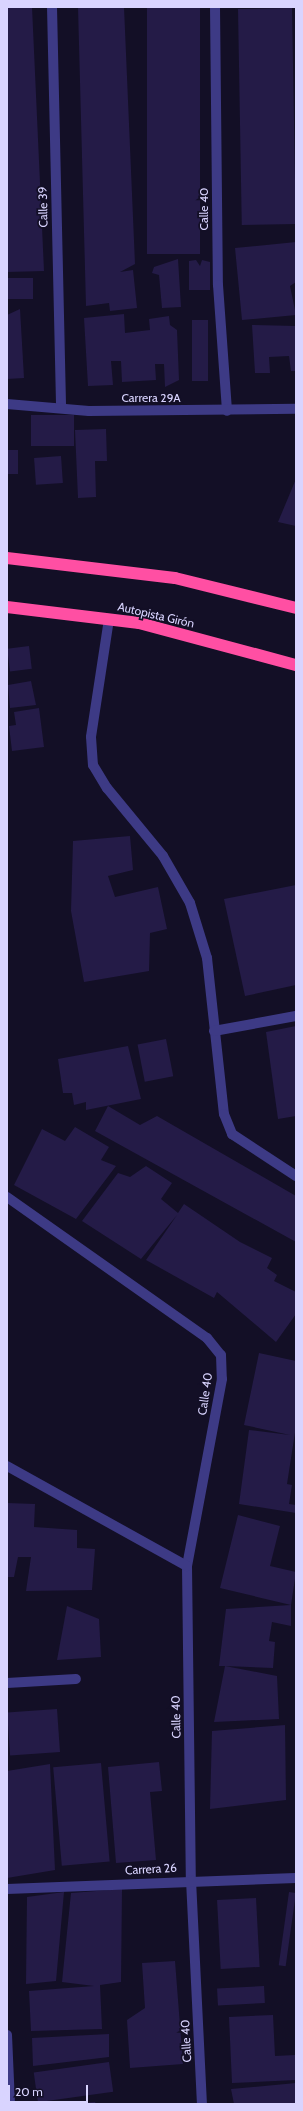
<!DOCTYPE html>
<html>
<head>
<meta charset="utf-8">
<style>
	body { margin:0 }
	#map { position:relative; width:303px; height:2111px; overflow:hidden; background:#130f26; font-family:Cabin,sans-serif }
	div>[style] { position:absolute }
	.building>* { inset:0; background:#241b47; transform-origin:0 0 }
	.minor>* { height:10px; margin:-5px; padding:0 5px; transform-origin:5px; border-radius:5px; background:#3d3a85 }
	.highway>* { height:12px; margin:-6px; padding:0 6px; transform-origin:6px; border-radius:6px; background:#ff4fa3 }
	span { translate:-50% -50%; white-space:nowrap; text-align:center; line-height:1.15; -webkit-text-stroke:3.5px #130f26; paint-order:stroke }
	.street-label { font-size:12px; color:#d9d4ff }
	.frame { position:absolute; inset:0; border:8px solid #d9d4ff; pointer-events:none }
	.scale { position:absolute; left:8px; top:2085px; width:80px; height:18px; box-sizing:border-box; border:2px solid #d9d4ff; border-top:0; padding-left:5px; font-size:12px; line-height:14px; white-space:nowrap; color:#d9d4ff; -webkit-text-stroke:3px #130f26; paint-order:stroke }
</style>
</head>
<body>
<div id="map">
	<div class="building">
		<i style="clip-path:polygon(7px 7px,32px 7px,44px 271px,7px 272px)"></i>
		<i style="clip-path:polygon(78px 7px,124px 7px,135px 264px,120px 272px,133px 270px,137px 308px,110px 311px,109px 303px,86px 306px)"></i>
		<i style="left:147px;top:7px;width:53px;height:247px"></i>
		<i style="left:292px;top:8px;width:216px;height:54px;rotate:89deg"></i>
		<i style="clip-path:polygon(296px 242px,296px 282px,290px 286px,296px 315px,242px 320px,235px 248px)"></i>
		<i style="clip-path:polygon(178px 259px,181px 307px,162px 308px,159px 275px,152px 273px,154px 267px)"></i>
		<i style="clip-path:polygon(196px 260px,200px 266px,202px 260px,210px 262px,210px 290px,189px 290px,189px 261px)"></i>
		<i style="left:7px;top:278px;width:26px;height:21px"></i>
		<i style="clip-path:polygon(20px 309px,24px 378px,7px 379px,7px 315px)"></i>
		<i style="clip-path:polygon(124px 314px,125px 333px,150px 330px,149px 319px,169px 316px,170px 325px,177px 330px,179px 380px,165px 387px,164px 364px,155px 364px,156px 380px,122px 382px,121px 361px,111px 361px,113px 385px,88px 386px,84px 318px)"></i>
		<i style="left:192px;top:320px;width:16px;height:61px"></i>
		<i style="clip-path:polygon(252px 325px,296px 326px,296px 371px,291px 371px,289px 356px,269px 357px,270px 373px,255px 373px)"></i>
		<i style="left:74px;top:415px;width:31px;height:43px;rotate:90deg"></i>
		<i style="clip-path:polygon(106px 429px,107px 461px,95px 461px,96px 497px,78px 498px,75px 430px)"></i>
		<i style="left:7px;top:450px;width:11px;height:24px"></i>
		<i style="left:61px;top:456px;width:27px;height:27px;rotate:86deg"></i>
		<i style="clip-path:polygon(296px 479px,296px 526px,278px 522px)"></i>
		<i style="left:29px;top:646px;width:23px;height:22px;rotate:83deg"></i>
		<i style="clip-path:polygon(31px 681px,36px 705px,10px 708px,8px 685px)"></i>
		<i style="clip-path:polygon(39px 708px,44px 747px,12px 751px,9px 726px,16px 725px,14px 712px)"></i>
		<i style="clip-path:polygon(130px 836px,133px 870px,108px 876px,115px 897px,158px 887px,167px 929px,150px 933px,149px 971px,84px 982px,71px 911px,73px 841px)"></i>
		<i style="clip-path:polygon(296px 885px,296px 985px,245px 996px,224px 899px)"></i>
		<i style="clip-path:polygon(296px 1026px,296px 1116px,278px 1119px,266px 1032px)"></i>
		<i style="left:166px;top:1039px;width:38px;height:29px;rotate:79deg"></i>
		<i style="clip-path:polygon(128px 1046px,141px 1099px,86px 1110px,86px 1102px,74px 1105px,72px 1093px,63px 1093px,58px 1059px)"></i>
		<i style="clip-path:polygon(108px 1106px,140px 1125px,157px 1116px,296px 1196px,296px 1242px,95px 1131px)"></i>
		<i style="clip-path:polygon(75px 1127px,109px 1147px,101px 1160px,116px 1166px,76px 1219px,14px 1185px,42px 1129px,65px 1141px)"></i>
		<i style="clip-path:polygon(146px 1166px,172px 1183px,161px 1199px,178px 1213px,184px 1204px,240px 1242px,272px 1258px,267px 1268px,277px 1275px,274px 1281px,296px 1292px,296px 1314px,276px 1342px,217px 1292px,214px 1298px,146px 1260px,177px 1215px,141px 1259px,82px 1221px,118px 1173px,130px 1177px)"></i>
		<i style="clip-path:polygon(259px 1353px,296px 1361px,296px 1426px,287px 1484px,292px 1485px,289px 1504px,296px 1505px,296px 1513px,239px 1504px,249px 1430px,290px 1435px,244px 1425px)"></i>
		<i style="clip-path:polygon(7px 1503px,35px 1504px,34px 1527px,77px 1530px,77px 1548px,95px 1549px,92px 1590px,26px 1591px,31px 1557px,18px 1557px,14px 1577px,7px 1577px)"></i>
		<i style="clip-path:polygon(238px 1515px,280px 1526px,270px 1566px,296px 1572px,291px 1605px,220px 1588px)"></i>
		<i style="clip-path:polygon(291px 1605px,291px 1626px,272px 1622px,269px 1641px,275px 1642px,273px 1668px,225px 1666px,277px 1676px,279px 1719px,214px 1722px,225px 1666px,219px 1666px,226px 1609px)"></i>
		<i style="clip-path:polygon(67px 1606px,99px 1619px,101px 1657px,57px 1660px)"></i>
		<i style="left:57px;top:1709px;width:43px;height:50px;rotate:86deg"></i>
		<i style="clip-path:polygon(285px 1725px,286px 1800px,210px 1809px,212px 1731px)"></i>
		<i style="clip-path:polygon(159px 1762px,162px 1791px,150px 1792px,156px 1860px,116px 1863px,108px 1767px)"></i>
		<i style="left:101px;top:1763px;width:99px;height:48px;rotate:85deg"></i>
		<i style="clip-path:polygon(50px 1764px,55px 1870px,7px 1878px,7px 1771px)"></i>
		<i style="clip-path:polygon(122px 1889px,121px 1982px,100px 1985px,102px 2029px,31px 2031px,29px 1991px,94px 1986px,62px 1982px,71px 1893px)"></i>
		<i style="clip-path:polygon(64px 1892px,56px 1981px,26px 1984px,27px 1897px)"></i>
		<i style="left:289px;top:1892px;width:7px;height:74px;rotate:8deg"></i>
		<i style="left:256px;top:1898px;width:69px;height:39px;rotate:87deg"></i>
		<i style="clip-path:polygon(175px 1961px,183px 2064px,130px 2068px,127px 2020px,145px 2008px,142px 1963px)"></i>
		<i style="left:264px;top:1986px;width:17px;height:47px;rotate:87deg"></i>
		<i style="clip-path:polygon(273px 2015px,275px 2056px,295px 2055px,296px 2080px,232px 2083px,229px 2017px)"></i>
		<i style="clip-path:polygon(109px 2034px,109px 2057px,33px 2066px,32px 2038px)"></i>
		<i style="left:109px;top:2062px;width:30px;height:76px;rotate:82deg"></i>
		<i style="clip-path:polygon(296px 2083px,296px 2104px,234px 2104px,231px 2089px)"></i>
		<i style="clip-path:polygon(95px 2102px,96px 2104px,80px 2104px,79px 2103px)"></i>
	</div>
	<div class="minor">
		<i style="left:52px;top:7px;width:400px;rotate:88.7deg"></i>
		<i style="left:215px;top:7px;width:278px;rotate:89.4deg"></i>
		<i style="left:218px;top:285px;width:126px;rotate:85.9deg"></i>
		<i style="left:7px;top:404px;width:82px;rotate:4.9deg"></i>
		<i style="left:89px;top:411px;width:207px;rotate:-0.6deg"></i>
		<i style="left:109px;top:619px;width:119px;rotate:98.7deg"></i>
		<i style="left:91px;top:737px;width:28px;rotate:86deg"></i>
		<i style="left:93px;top:765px;width:27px;rotate:59deg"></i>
		<i style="left:107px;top:788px;width:88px;rotate:50.5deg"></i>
		<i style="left:163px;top:856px;width:54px;rotate:60.1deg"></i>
		<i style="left:190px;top:903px;width:58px;rotate:72.8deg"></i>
		<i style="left:207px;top:958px;width:157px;rotate:83.8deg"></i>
		<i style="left:224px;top:1114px;width:22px;rotate:68deg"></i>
		<i style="left:232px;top:1134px;width:77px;rotate:33.3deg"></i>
		<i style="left:214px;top:1031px;width:83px;rotate:-10.4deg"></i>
		<i style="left:7px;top:1197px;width:245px;rotate:35.2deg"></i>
		<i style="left:207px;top:1338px;width:22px;rotate:51deg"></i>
		<i style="left:221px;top:1355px;width:24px;rotate:88deg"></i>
		<i style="left:222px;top:1379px;width:190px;rotate:100.6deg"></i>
		<i style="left:187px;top:1566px;width:314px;rotate:89.3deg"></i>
		<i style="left:191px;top:1880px;width:224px;rotate:87.2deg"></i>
		<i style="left:7px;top:1466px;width:206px;rotate:29.1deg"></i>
		<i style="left:7px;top:1683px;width:69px;rotate:-3.3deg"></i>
		<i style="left:7px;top:1889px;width:289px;rotate:-2.2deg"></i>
		<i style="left:7px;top:2035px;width:69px;rotate:87.5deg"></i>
	</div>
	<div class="highway">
		<i style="left:7px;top:558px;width:169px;rotate:6.8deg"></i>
		<i style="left:175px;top:578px;width:125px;rotate:13.9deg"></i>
		<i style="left:7px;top:607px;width:133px;rotate:6.9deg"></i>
		<i style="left:139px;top:623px;width:163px;rotate:15deg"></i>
	</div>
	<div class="street-label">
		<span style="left:43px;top:207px;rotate:-91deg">Calle 39</span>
		<span style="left:204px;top:209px;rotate:-90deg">Calle 40</span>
		<span style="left:151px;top:398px">Carrera 29A</span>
		<span style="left:156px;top:615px;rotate:13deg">Autopista Girón</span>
		<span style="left:205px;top:1394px;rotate:-82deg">Calle 40</span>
		<span style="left:176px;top:1717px;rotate:-91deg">Calle 40</span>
		<span style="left:151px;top:1869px;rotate:-3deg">Carrera 26</span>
		<span style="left:186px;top:2041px;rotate:-93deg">Calle 40</span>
	</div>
	<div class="frame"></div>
	<div class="scale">20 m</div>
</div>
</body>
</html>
